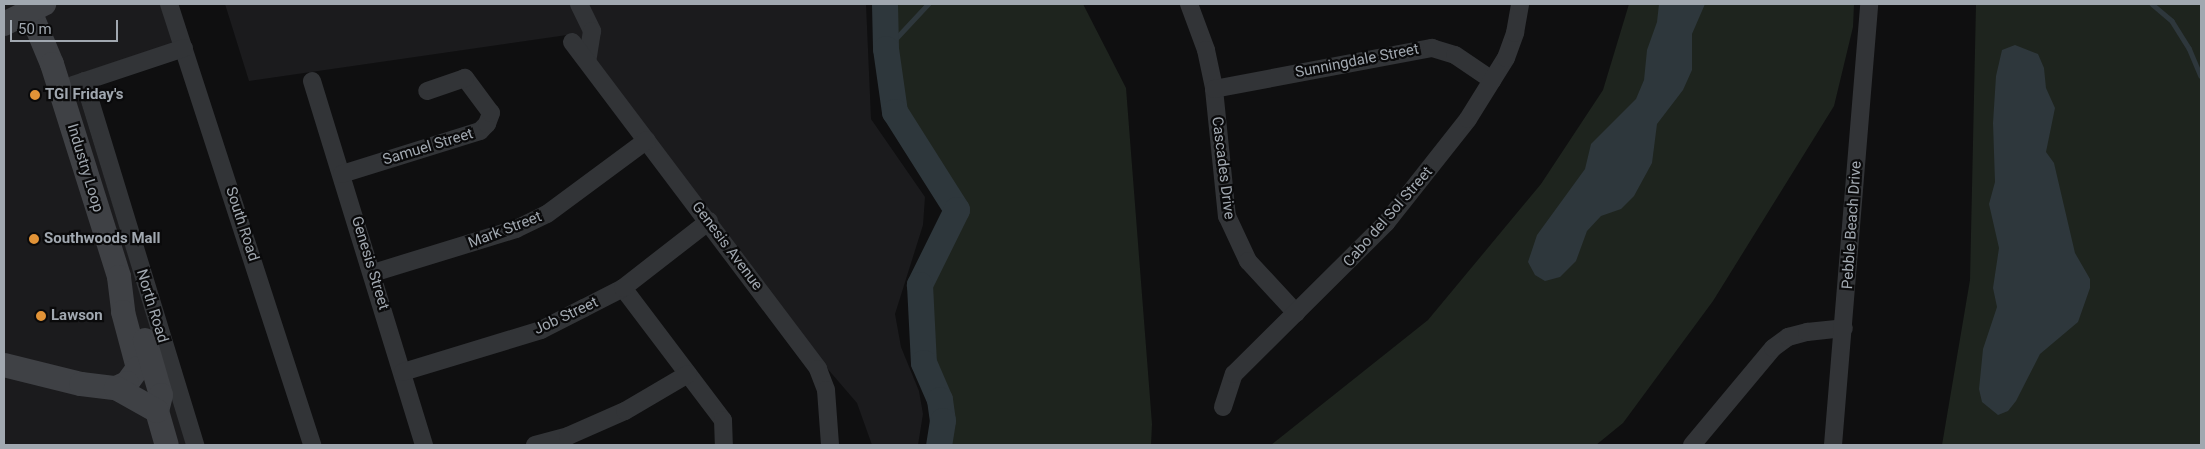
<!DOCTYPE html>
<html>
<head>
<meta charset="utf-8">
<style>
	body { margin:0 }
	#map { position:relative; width:2205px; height:449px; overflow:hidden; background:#0f0f10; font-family:Roboto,sans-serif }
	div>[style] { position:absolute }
	.built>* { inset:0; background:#1b1b1d }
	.green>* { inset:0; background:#1e241e }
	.water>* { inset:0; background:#2e373c }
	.stream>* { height:4.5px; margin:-2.25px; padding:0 2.25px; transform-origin:2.25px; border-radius:2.25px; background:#2e373c }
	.river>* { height:26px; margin:-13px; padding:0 13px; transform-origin:13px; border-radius:13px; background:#2e373c }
	.street>* { height:18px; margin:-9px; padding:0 9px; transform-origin:9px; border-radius:9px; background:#323437 }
	.secondary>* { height:24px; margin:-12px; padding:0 12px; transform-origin:12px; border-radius:12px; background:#3f4145 }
	.dots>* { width:14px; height:14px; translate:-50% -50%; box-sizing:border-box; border:2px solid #0a0a0b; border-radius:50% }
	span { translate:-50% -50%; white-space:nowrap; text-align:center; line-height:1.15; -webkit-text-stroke:4.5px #0a0a0b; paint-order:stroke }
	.street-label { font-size:15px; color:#a1a8b0 }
	.poi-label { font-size:15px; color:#a1a8b0; font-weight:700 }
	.left { translate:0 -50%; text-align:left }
	.frame { position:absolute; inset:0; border:5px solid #a1a8b0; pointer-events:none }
	.scale { position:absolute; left:10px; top:20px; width:108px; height:22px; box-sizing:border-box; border:2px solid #a1a8b0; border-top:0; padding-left:6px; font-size:15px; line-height:18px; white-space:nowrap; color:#a1a8b0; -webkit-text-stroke:4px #0a0a0b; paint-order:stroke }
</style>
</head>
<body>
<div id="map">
	<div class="built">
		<i style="clip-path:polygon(4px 4px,160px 4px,174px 43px,73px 76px,187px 445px,4px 445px)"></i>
		<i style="clip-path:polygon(225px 4px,866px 4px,871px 119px,925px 197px,923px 225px,895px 314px,901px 347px,919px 391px,923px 414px,918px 445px,872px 445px,857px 403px,826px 367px,574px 34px,249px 81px)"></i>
	</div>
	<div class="green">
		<i style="clip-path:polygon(885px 4px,1083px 4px,1126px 88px,1152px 424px,1151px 445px,939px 445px,943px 421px,940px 400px,924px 363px,920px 285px,957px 210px,895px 112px,886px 49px)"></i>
		<i style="clip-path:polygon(1629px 4px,1854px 4px,1853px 27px,1834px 106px,1713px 301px,1623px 423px,1596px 445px,1271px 445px,1428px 320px,1541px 184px,1603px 90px)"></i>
		<i style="clip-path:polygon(1976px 4px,2201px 4px,2201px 445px,1942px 445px,1970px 280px)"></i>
	</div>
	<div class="water">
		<i style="clip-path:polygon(1659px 4px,1705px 4px,1692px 34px,1692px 70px,1683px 90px,1657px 124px,1652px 163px,1634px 196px,1621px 209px,1601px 216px,1587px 231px,1576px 261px,1560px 277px,1545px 281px,1535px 275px,1528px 262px,1537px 235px,1585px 169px,1591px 144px,1636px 99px,1644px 80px,1647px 50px,1657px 22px)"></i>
		<i style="clip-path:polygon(2015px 45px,2038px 54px,2044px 68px,2046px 88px,2055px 108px,2046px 152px,2054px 163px,2075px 253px,2090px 279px,2090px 288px,2078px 322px,2040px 354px,2016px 401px,2008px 411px,1998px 415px,1982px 402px,1979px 389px,1983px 349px,1997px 307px,1993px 288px,1999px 248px,1989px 204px,1995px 182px,1993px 123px,1996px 76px,2002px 50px)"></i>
	</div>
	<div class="stream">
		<i style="left:2152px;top:4px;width:26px;rotate:40deg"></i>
		<i style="left:2172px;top:21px;width:32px;rotate:58deg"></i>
		<i style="left:2189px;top:48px;width:30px;rotate:67deg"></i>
		<i style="left:886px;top:49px;width:62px;rotate:-47deg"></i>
	</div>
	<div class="river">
		<i style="left:885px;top:4px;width:45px;rotate:88.7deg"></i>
		<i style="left:886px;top:49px;width:64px;rotate:81.9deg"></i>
		<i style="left:895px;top:112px;width:116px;rotate:57.7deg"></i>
		<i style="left:957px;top:210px;width:84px;rotate:116.3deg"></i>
		<i style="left:920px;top:285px;width:78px;rotate:87.1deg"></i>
		<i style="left:924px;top:363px;width:40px;rotate:66.6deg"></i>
		<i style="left:940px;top:400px;width:21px;rotate:82deg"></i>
		<i style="left:943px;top:421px;width:24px;rotate:99deg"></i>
	</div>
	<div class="street">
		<i style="left:169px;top:4px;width:464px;rotate:72deg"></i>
		<i style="left:579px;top:4px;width:30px;rotate:64deg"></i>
		<i style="left:592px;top:31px;width:30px;rotate:99deg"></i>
		<i style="left:1189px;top:4px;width:49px;rotate:69.7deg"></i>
		<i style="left:1206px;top:50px;width:40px;rotate:78deg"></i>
		<i style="left:1214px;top:89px;width:128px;rotate:84.2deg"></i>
		<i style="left:1227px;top:216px;width:50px;rotate:65deg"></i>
		<i style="left:1248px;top:261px;width:71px;rotate:47.3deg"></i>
		<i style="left:572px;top:42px;width:409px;rotate:53deg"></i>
		<i style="left:818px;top:369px;width:22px;rotate:69deg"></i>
		<i style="left:826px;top:390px;width:55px;rotate:85.8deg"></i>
		<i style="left:84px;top:81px;width:381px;rotate:73deg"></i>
		<i style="left:312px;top:81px;width:381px;rotate:72.9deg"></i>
		<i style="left:73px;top:85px;width:117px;rotate:-18.4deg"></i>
		<i style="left:1214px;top:89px;width:222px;rotate:-10.7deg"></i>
		<i style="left:1432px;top:48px;width:24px;rotate:17deg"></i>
		<i style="left:1455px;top:55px;width:45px;rotate:34deg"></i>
		<i style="left:342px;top:174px;width:145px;rotate:-17.3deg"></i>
		<i style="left:480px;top:131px;width:10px;rotate:-45deg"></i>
		<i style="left:487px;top:124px;width:12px;rotate:-70deg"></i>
		<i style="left:491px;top:113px;width:44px;rotate:-126.6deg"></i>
		<i style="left:465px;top:78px;width:40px;rotate:161.1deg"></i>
		<i style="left:373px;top:273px;width:150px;rotate:-17.1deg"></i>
		<i style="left:516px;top:229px;width:34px;rotate:-26deg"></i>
		<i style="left:547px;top:214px;width:124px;rotate:-36.5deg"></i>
		<i style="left:623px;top:288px;width:166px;rotate:52.9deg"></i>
		<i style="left:723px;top:420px;width:25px;rotate:88deg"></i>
		<i style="left:403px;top:372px;width:144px;rotate:-16.9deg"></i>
		<i style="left:541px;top:330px;width:48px;rotate:-27.1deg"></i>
		<i style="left:584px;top:308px;width:44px;rotate:-27.1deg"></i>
		<i style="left:623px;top:288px;width:109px;rotate:-37.9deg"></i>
		<i style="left:1223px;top:407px;width:35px;rotate:-72deg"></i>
		<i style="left:1234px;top:374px;width:214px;rotate:-44.8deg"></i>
		<i style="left:1386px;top:223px;width:132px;rotate:-51.7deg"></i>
		<i style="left:1468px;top:119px;width:72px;rotate:-58.1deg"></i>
		<i style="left:1506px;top:58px;width:27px;rotate:-70deg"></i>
		<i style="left:1515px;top:33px;width:29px;rotate:-80deg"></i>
		<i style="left:535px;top:445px;width:34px;rotate:-15deg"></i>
		<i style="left:568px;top:436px;width:62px;rotate:-23.7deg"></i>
		<i style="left:625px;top:411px;width:73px;rotate:-30.4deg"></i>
		<i style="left:1692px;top:445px;width:126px;rotate:-50.1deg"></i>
		<i style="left:1773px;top:348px;width:19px;rotate:-36deg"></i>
		<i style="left:1788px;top:337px;width:20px;rotate:-15deg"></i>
		<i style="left:1807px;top:332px;width:37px;rotate:-6deg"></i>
		<i style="left:1833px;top:445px;width:442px;rotate:-85.3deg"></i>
	</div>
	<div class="secondary">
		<i style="left:27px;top:4px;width:65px;rotate:67.4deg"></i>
		<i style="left:52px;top:64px;width:223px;rotate:72.5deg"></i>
		<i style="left:119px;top:277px;width:35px;rotate:83deg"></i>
		<i style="left:123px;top:312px;width:58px;rotate:75deg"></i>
		<i style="left:138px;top:368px;width:19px;rotate:126deg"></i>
		<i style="left:127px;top:383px;width:12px;rotate:156deg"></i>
		<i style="left:4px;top:24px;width:45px;rotate:-26.6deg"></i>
		<i style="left:145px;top:340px;width:57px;rotate:73.8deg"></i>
		<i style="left:161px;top:395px;width:16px;rotate:104deg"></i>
		<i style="left:157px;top:411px;width:35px;rotate:74deg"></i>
		<i style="left:4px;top:365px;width:79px;rotate:13.9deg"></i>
		<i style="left:81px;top:384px;width:35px;rotate:7deg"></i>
		<i style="left:116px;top:388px;width:47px;rotate:29.3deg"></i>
	</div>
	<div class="dots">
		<i style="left:35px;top:95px;background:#e19337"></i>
		<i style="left:34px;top:239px;background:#e19337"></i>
		<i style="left:41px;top:316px;background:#e19337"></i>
	</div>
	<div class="street-label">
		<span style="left:1357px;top:61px;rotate:-11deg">Sunningdale Street</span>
		<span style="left:428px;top:147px;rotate:-17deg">Samuel Street</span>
		<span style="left:85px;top:168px;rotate:73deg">Industry Loop</span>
		<span style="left:1223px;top:168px;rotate:83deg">Cascades Drive</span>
		<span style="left:1388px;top:217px;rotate:-49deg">Cabo del Sol Street</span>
		<span style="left:242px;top:224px;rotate:72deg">South Road</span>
		<span style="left:1852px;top:225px;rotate:-86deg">Pebble Beach Drive</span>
		<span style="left:505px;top:230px;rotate:-21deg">Mark Street</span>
		<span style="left:727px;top:246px;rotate:53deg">Genesis Avenue</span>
		<span style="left:370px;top:263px;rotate:73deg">Genesis Street</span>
		<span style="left:152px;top:306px;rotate:73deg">North Road</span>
		<span style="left:566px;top:316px;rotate:-25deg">Job Street</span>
	</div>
	<div class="poi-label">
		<span class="left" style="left:45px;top:95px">TGI Friday's</span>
		<span class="left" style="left:44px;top:239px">Southwoods Mall</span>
		<span class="left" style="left:51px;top:316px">Lawson</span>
	</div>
	<div class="frame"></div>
	<div class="scale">50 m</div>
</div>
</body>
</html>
